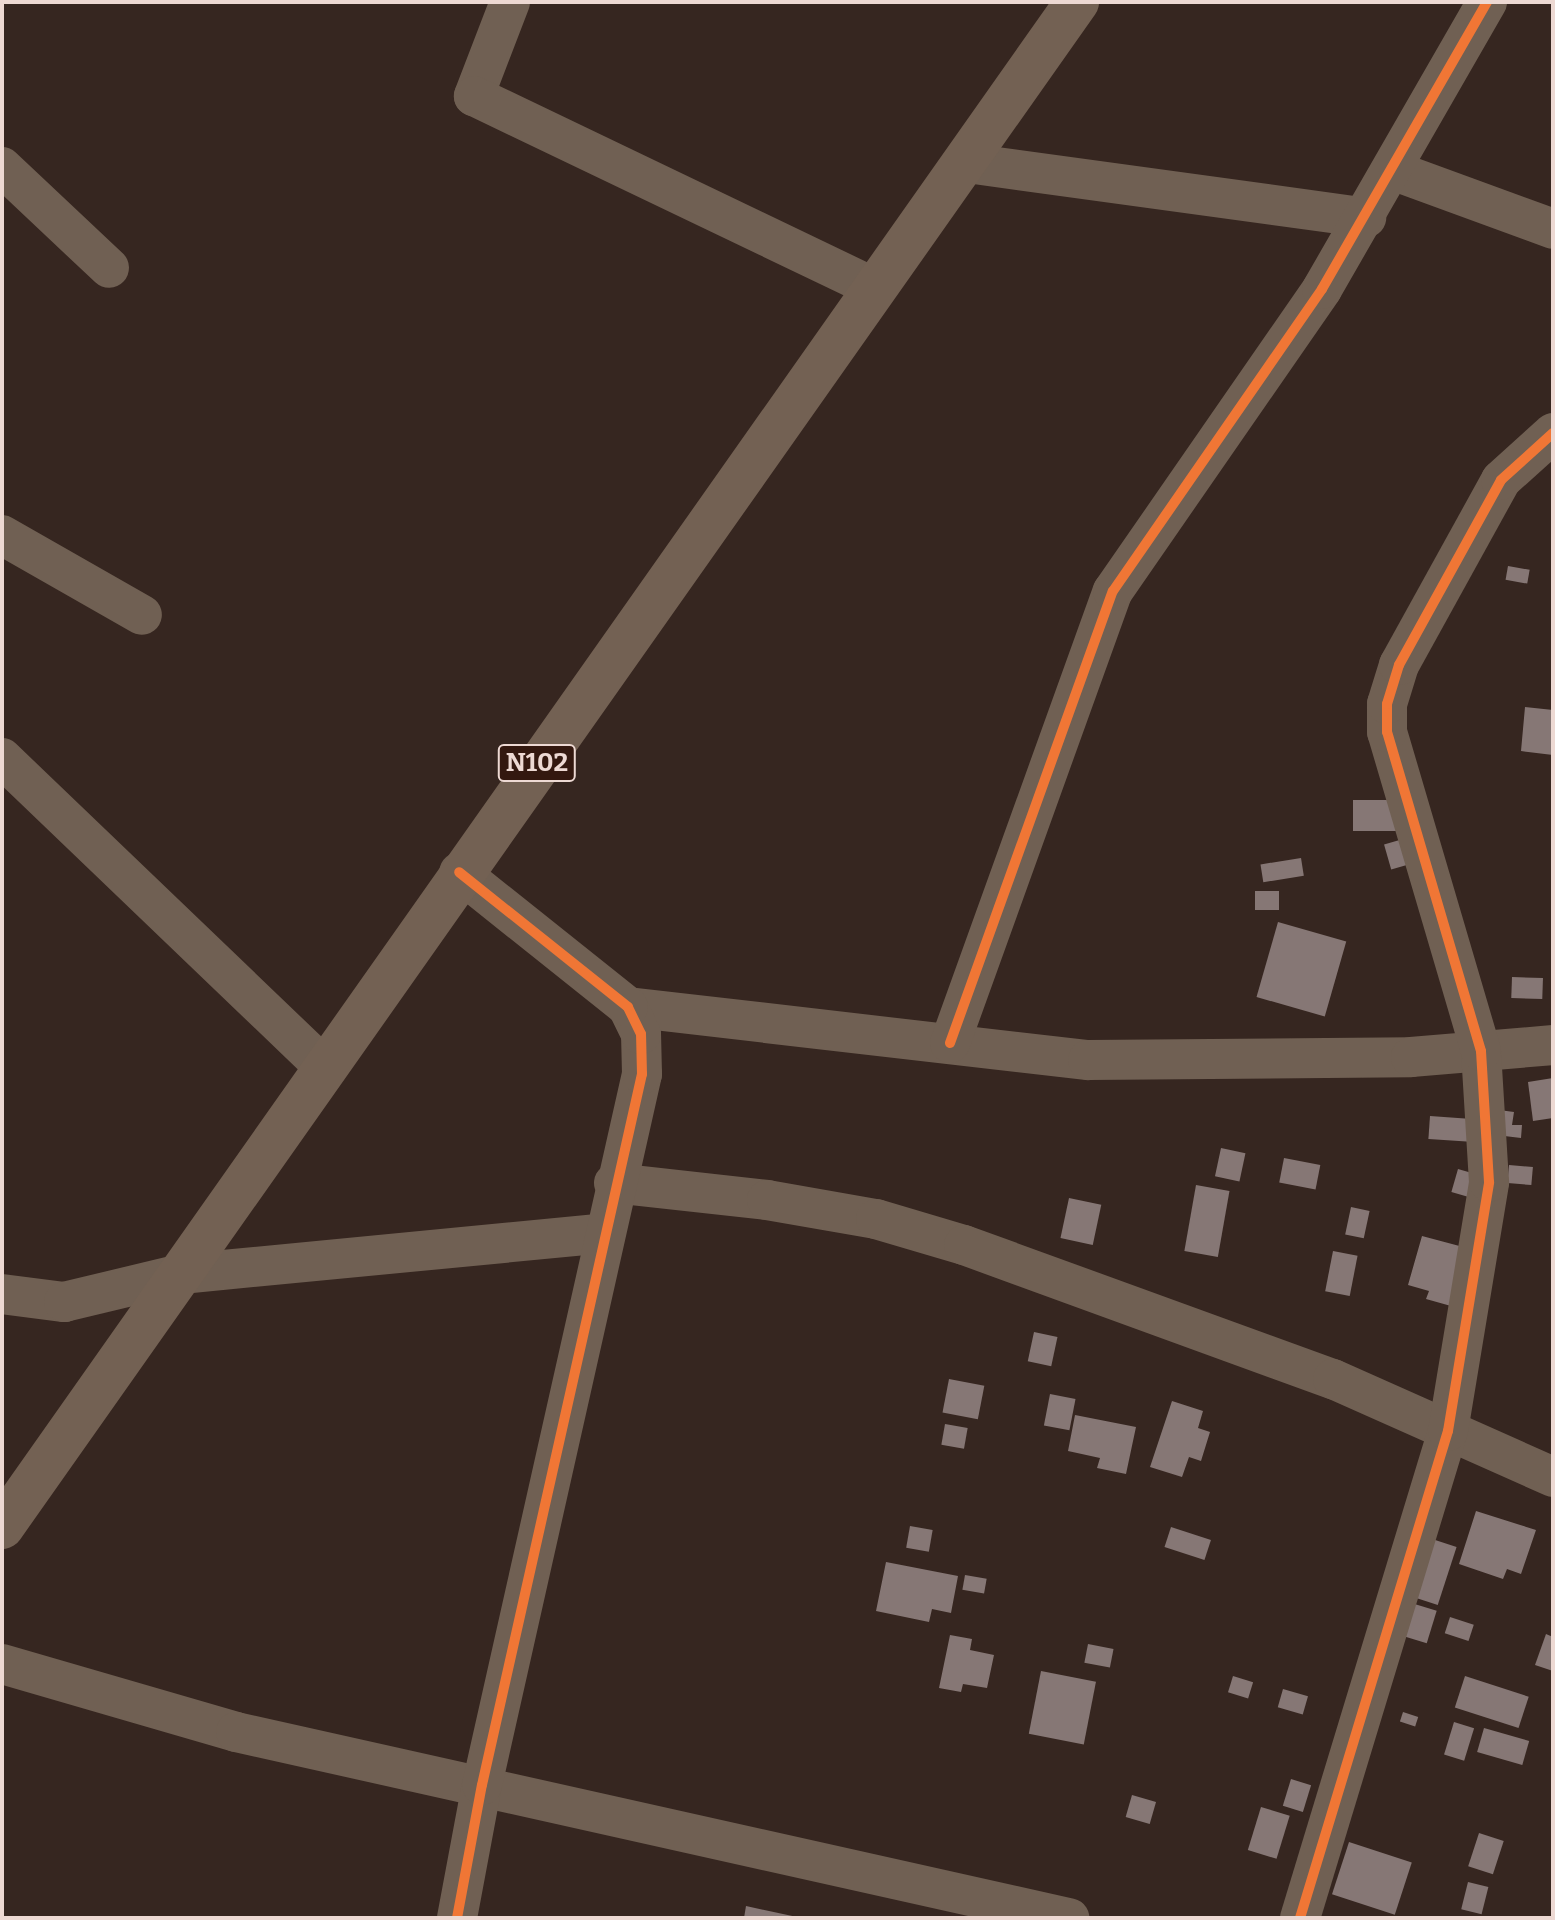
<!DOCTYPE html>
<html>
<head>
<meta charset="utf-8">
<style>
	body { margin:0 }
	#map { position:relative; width:1555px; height:1920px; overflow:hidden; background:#362620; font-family:Bitter,serif }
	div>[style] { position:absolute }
	.building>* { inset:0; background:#867775; transform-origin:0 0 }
	.street>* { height:40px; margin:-20px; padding:0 20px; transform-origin:20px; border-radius:20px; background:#706053 }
	.primary>* { height:44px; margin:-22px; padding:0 22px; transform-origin:22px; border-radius:22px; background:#736153 }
	.cycleway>* { height:10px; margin:-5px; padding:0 5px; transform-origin:5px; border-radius:5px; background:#f07635 }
	span { translate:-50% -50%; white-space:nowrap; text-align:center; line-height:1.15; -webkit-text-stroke:8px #33180f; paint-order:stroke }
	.shield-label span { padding:2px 6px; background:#33180f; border:2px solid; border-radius:6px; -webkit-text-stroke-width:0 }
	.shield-label { font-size:26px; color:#edd9d3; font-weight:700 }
	.frame { position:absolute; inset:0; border:4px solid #edd9d3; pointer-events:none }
</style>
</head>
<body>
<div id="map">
	<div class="building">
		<i style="left:1508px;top:566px;width:22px;height:14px;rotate:10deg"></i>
		<i style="clip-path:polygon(1525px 707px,1553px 710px,1553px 755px,1521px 751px)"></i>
		<i style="left:1353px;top:800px;width:43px;height:31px"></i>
		<i style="left:1410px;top:837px;width:26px;height:27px;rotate:74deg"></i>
		<i style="left:1301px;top:858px;width:18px;height:41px;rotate:81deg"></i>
		<i style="left:1255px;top:891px;width:24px;height:19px"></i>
		<i style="left:1278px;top:922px;width:71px;height:78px;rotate:16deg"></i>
		<i style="left:1512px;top:977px;width:31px;height:21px;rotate:2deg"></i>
		<i style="clip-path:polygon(1553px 1078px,1553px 1118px,1533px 1121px,1528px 1082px)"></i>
		<i style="clip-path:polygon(1499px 1110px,1514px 1112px,1512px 1125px,1522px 1125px,1521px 1138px,1496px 1135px)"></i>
		<i style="left:1430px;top:1116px;width:42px;height:23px;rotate:4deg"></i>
		<i style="left:1221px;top:1148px;width:25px;height:29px;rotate:12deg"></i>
		<i style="left:1284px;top:1158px;width:37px;height:25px;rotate:11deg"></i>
		<i style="left:1509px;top:1165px;width:24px;height:18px;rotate:5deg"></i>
		<i style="left:1458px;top:1169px;width:18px;height:24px;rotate:16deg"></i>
		<i style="left:1196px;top:1185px;width:34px;height:67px;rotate:10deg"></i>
		<i style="left:1069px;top:1198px;width:33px;height:41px;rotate:12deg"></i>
		<i style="left:1351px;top:1207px;width:19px;height:28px;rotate:12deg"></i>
		<i style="clip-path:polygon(1422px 1236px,1467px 1248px,1451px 1306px,1426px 1299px,1429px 1291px,1408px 1285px)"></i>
		<i style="left:1333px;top:1251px;width:25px;height:41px;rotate:11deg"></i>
		<i style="left:1034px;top:1332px;width:24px;height:30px;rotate:12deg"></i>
		<i style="left:949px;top:1379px;width:36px;height:34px;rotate:11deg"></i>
		<i style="left:1050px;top:1394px;width:26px;height:32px;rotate:11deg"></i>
		<i style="clip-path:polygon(1172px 1401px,1203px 1411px,1198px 1428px,1210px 1432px,1201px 1461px,1189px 1457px,1182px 1477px,1150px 1467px)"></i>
		<i style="clip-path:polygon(1075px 1415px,1136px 1427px,1126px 1474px,1097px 1468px,1100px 1458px,1068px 1451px)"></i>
		<i style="left:945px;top:1424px;width:23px;height:21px;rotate:10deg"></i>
		<i style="clip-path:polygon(1476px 1511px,1536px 1530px,1521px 1574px,1507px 1569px,1503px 1579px,1459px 1564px)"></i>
		<i style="left:910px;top:1526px;width:23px;height:22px;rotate:10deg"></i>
		<i style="left:1171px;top:1527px;width:42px;height:21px;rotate:18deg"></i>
		<i style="left:1429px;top:1538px;width:29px;height:61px;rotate:18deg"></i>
		<i style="clip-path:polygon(886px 1562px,958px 1576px,951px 1613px,932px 1609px,929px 1622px,876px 1611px)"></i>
		<i style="left:965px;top:1575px;width:22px;height:15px;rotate:10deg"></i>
		<i style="left:1408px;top:1602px;width:30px;height:34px;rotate:17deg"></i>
		<i style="left:1450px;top:1617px;width:25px;height:17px;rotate:18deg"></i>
		<i style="clip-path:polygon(1546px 1634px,1553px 1637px,1553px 1671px,1535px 1665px)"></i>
		<i style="clip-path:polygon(950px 1635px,972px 1639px,970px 1650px,994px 1655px,987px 1688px,963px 1684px,961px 1692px,939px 1688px)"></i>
		<i style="left:1088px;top:1644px;width:26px;height:19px;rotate:11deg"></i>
		<i style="left:1041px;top:1671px;width:56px;height:64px;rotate:11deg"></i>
		<i style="left:1233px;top:1676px;width:21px;height:17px;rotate:17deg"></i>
		<i style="left:1465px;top:1676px;width:67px;height:33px;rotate:18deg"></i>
		<i style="left:1283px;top:1689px;width:26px;height:19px;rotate:16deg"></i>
		<i style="left:1403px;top:1712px;width:16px;height:10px;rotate:18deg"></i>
		<i style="left:1454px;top:1722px;width:21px;height:34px;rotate:17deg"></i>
		<i style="left:1484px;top:1728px;width:47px;height:25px;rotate:16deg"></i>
		<i style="left:1291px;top:1779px;width:21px;height:28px;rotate:17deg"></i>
		<i style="left:1132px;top:1795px;width:25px;height:23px;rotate:16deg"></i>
		<i style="left:1261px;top:1807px;width:30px;height:45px;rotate:17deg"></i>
		<i style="left:1479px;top:1833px;width:26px;height:35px;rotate:18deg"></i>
		<i style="left:1349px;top:1842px;width:66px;height:55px;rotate:18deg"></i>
		<i style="left:1468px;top:1882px;width:21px;height:28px;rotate:14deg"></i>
		<i style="clip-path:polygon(746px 1906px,797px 1917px,797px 1918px,744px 1918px)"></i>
	</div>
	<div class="street">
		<i style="left:510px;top:2px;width:101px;rotate:111deg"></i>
		<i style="left:474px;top:96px;width:446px;rotate:25.6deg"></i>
		<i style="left:967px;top:163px;width:403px;rotate:7.8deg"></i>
		<i style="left:2px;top:167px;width:147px;rotate:43.3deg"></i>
		<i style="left:1392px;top:170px;width:171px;rotate:20.1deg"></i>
		<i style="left:2px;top:535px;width:161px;rotate:29.7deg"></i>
		<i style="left:2px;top:758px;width:449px;rotate:43.8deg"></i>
		<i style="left:628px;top:1007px;width:463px;rotate:6.6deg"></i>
		<i style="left:1088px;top:1060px;width:323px;rotate:-0.5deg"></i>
		<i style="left:1411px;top:1057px;width:143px;rotate:-4.8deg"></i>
		<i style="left:950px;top:1043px;width:480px;rotate:-70.2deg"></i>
		<i style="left:1113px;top:591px;width:367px;rotate:-55.3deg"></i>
		<i style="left:1322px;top:289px;width:331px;rotate:-60.1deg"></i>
		<i style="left:614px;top:1183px;width:154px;rotate:6.3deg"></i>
		<i style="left:767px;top:1200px;width:111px;rotate:9.9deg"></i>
		<i style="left:876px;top:1219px;width:92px;rotate:16.5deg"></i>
		<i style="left:964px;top:1245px;width:393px;rotate:20deg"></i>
		<i style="left:1333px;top:1379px;width:241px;rotate:24deg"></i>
		<i style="left:2px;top:1294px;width:63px;rotate:7.4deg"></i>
		<i style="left:64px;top:1302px;width:120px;rotate:-13.5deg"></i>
		<i style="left:181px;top:1274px;width:424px;rotate:-5.5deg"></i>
		<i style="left:2px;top:1664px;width:244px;rotate:16.2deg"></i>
		<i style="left:236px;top:1732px;width:854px;rotate:12.59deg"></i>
		<i style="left:457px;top:1918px;width:135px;rotate:-79.4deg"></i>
		<i style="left:482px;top:1785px;width:729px;rotate:-77.32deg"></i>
		<i style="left:642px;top:1074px;width:40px;rotate:-91.4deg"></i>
		<i style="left:641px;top:1034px;width:30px;rotate:-116deg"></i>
		<i style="left:628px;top:1007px;width:216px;rotate:-141.4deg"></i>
		<i style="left:1300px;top:1918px;width:509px;rotate:-73.1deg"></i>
		<i style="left:1448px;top:1431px;width:252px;rotate:-80.6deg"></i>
		<i style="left:1489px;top:1182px;width:131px;rotate:-93.5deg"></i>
		<i style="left:1481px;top:1051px;width:333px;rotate:-106.4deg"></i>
		<i style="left:1387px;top:732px;width:28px;rotate:-90deg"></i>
		<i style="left:1387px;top:704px;width:41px;rotate:-72.9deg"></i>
		<i style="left:1399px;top:665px;width:211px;rotate:-61.1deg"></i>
		<i style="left:1501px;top:480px;width:70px;rotate:-42.1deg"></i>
	</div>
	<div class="primary">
		<i style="left:2px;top:1527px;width:1866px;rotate:-54.82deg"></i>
	</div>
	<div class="cycleway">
		<i style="left:950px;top:1043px;width:480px;rotate:-70.2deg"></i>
		<i style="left:1113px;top:591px;width:367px;rotate:-55.3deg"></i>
		<i style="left:1322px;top:289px;width:331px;rotate:-60.1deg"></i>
		<i style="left:457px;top:1918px;width:135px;rotate:-79.4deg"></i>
		<i style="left:482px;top:1785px;width:729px;rotate:-77.32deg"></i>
		<i style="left:642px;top:1074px;width:40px;rotate:-91.4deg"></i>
		<i style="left:641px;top:1034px;width:30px;rotate:-116deg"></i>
		<i style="left:628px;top:1007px;width:216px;rotate:-141.4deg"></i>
		<i style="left:1300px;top:1918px;width:509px;rotate:-73.1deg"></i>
		<i style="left:1448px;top:1431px;width:252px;rotate:-80.6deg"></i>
		<i style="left:1489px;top:1182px;width:131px;rotate:-93.5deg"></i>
		<i style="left:1481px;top:1051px;width:333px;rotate:-106.4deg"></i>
		<i style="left:1387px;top:732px;width:28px;rotate:-90deg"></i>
		<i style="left:1387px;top:704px;width:41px;rotate:-72.9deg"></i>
		<i style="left:1399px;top:665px;width:211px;rotate:-61.1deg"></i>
		<i style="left:1501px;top:480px;width:70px;rotate:-42.1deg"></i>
	</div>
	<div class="shield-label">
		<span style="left:537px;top:763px">N102</span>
	</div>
	<div class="frame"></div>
</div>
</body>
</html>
